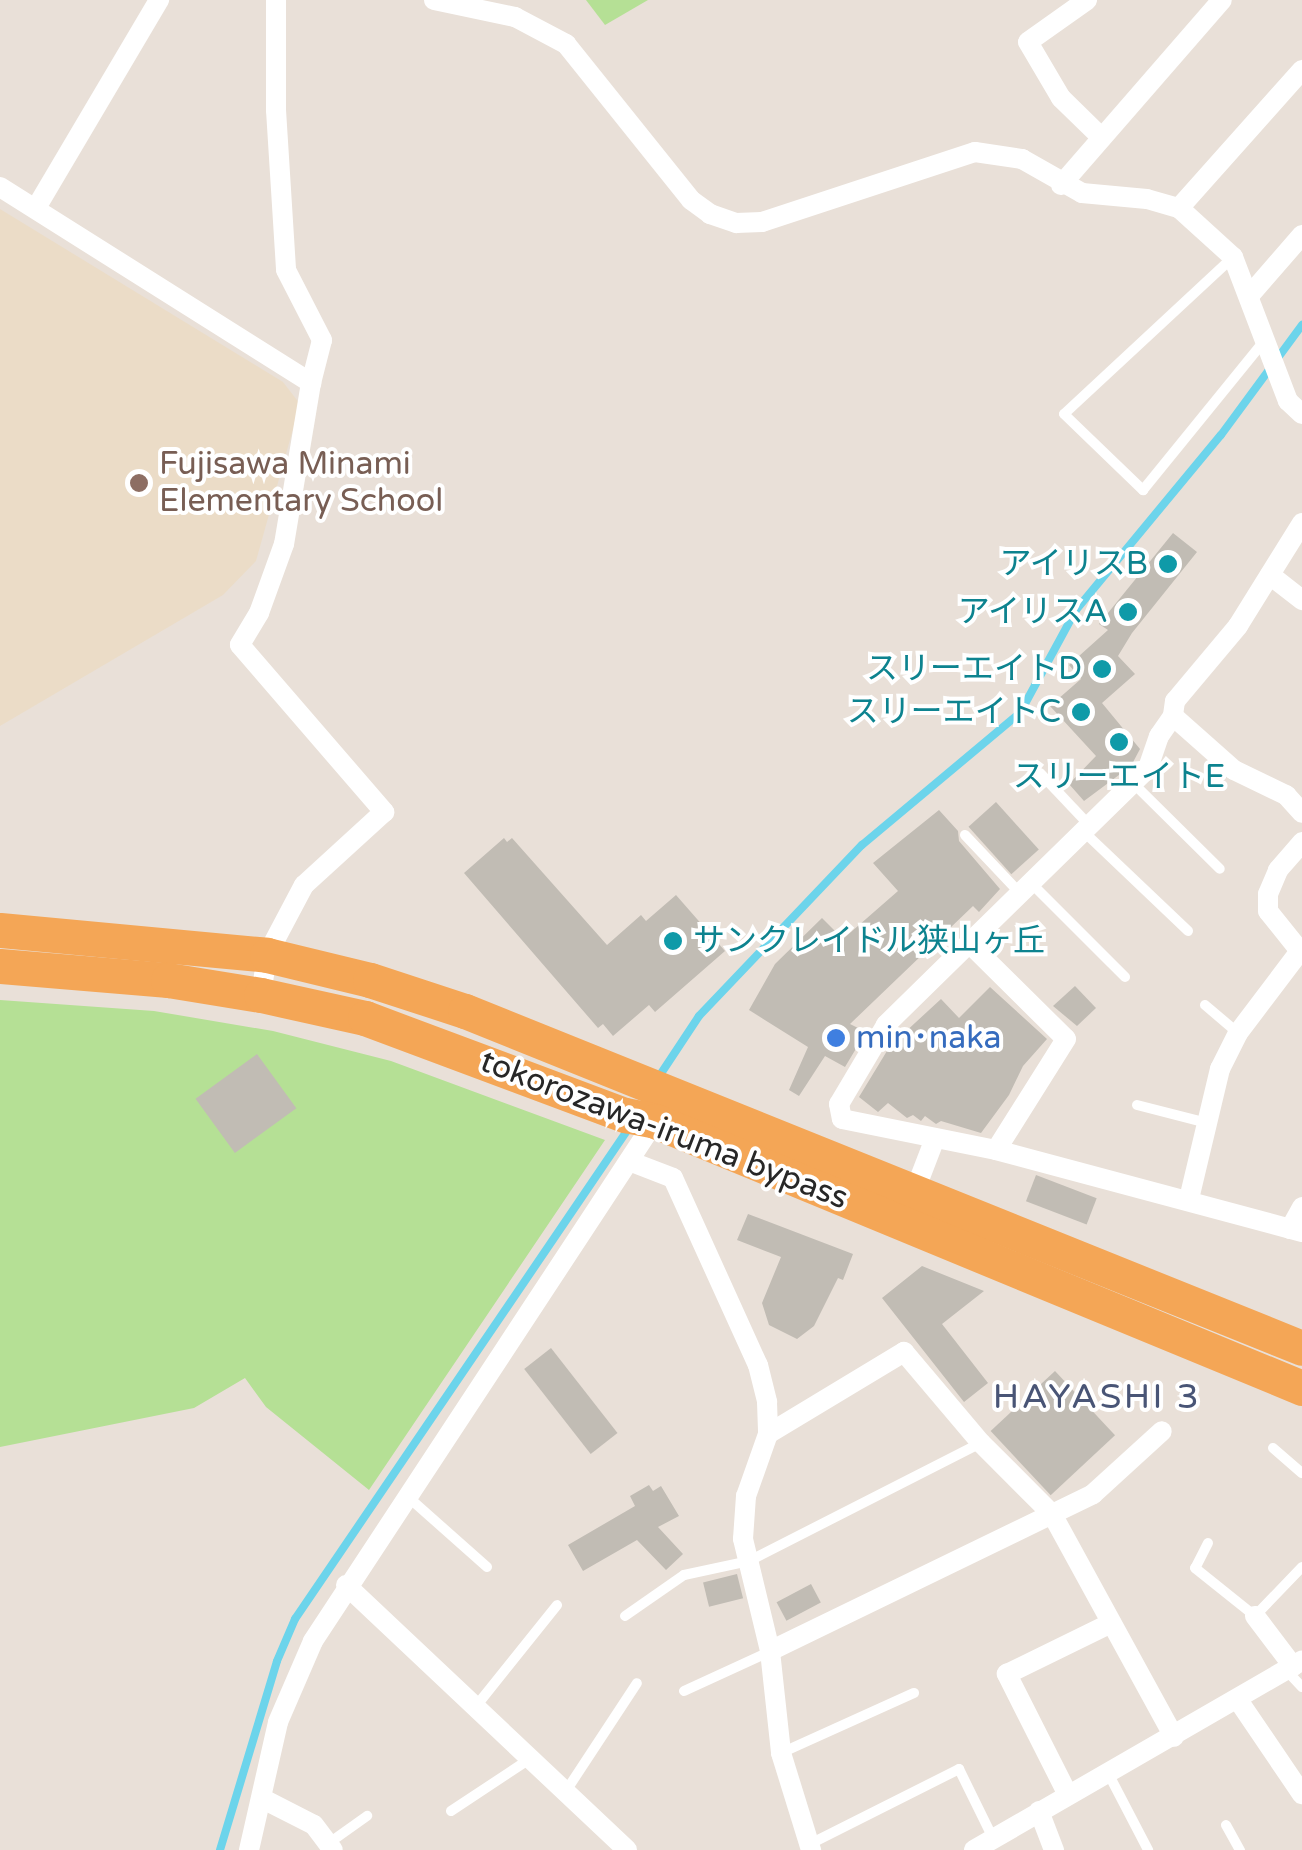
<!DOCTYPE html>
<html>
<head>
<meta charset="utf-8">
<style>
	body { margin:0 }
	#map { position:relative; width:1302px; height:1850px; overflow:hidden; background:#e9e0d8; font-family:"Varela Round","Noto Sans JP",sans-serif }
	div>[style] { position:absolute }
	.education>* { inset:0; background:#ebdcc7 }
	.green>* { inset:0; background:#b5e095 }
	.stream>* { height:8px; margin:-4px; padding:0 4px; transform-origin:4px; border-radius:4px; background:#6cd4eb }
	.building>* { inset:0; background:#c1bcb4; transform-origin:0 0 }
	.service>* { height:10px; margin:-5px; padding:0 5px; transform-origin:5px; border-radius:5px; background:#fff }
	.minor>* { height:20px; margin:-10px; padding:0 10px; transform-origin:10px; border-radius:10px; background:#fff }
	.trunk>* { height:35px; margin:-17.5px; padding:0 17.5px; transform-origin:17.5px; border-radius:17.5px; background:#f4a656 }
	.dots>* { width:28px; height:28px; translate:-50% -50%; box-sizing:border-box; border:5px solid #fff; border-radius:50% }
	span { translate:-50% -50%; white-space:nowrap; text-align:center; line-height:1.15; -webkit-text-stroke:8px #fff; paint-order:stroke }
	.education-label { font-size:32px; color:#785e54 }
	.left { translate:0 -50%; text-align:left }
	.culture-label { font-size:32px; color:#0d838f }
	.right { translate:-100% -50%; text-align:right }
	.shop-label { font-size:32px; color:#366cbe }
	.street-label { font-size:32px; color:#272727 }
	.neighbourhood-label { font-size:35px; color:#495576; letter-spacing:2.5px }
</style>
</head>
<body>
<div id="map">
	<div class="education">
		<i style="clip-path:polygon(0 209px,283px 382px,300px 404px,256px 561px,223px 595px,0 726px)"></i>
	</div>
	<div class="green">
		<i style="clip-path:polygon(586px 0,648px 0,605px 25px)"></i>
		<i style="clip-path:polygon(0 1000px,154px 1011px,273px 1031px,391px 1061px,605px 1140px,369px 1490px,266px 1407px,245px 1378px,194px 1408px,0 1447px)"></i>
	</div>
	<div class="stream">
		<i style="left:658px;top:1078px;width:74px;rotate:-56.5deg"></i>
		<i style="left:699px;top:1016px;width:236px;rotate:-46.4deg"></i>
		<i style="left:862px;top:845px;width:206px;rotate:-39.9deg"></i>
		<i style="left:1020px;top:713px;width:117px;rotate:-61.5deg"></i>
		<i style="left:1076px;top:610px;width:227px;rotate:-50.4deg"></i>
		<i style="left:1221px;top:435px;width:137px;rotate:-53.6deg"></i>
		<i style="left:220px;top:1850px;width:197px;rotate:-73.2deg"></i>
		<i style="left:277px;top:1661px;width:46px;rotate:-66.8deg"></i>
		<i style="left:295px;top:1619px;width:597px;rotate:-55.78deg"></i>
	</div>
	<div class="building">
		<i style="clip-path:polygon(1173px 533px,1197px 552px,1132px 633px,1118px 656px,1135px 674px,1102px 703px,1140px 749px,1131px 766px,1084px 801px,1069px 784px,1096px 756px,1050px 706px,1081px 679px,1069px 665px,1108px 630px,1099px 624px)"></i>
		<i style="left:996px;top:802px;width:64px;height:37px;rotate:48deg"></i>
		<i style="clip-path:polygon(939px 810px,958px 831px,959px 841px,1000px 889px,979px 912px,973px 906px,850px 1024px,866px 1032px,845px 1067px,825px 1056px,799px 1096px,789px 1090px,808px 1047px,749px 1010px,775px 964px,822px 918px,843px 939px,898px 891px,873px 863px)"></i>
		<i style="clip-path:polygon(504px 838px,507px 842px,512px 838px,607px 945px,641px 915px,646px 921px,676px 895px,725px 951px,655px 1012px,649px 1005px,613px 1036px,603px 1024px,598px 1028px,464px 873px)"></i>
		<i style="clip-path:polygon(1075px 986px,1096px 1008px,1077px 1026px,1053px 1006px)"></i>
		<i style="clip-path:polygon(990px 987px,1047px 1039px,1023px 1066px,1009px 1095px,981px 1133px,941px 1121px,936px 1124px,925px 1116px,921px 1121px,913px 1115px,907px 1118px,888px 1103px,878px 1112px,859px 1097px,890px 1046px,941px 999px,959px 1018px)"></i>
		<i style="left:257px;top:1054px;width:67px;height:76px;rotate:54deg"></i>
		<i style="left:1036px;top:1175px;width:65px;height:28px;rotate:21deg"></i>
		<i style="clip-path:polygon(748px 1214px,853px 1254px,843px 1280px,838px 1278px,814px 1326px,797px 1339px,769px 1325px,762px 1303px,781px 1257px,737px 1240px)"></i>
		<i style="clip-path:polygon(922px 1266px,984px 1291px,942px 1324px,988px 1383px,964px 1402px,882px 1298px)"></i>
		<i style="left:551px;top:1348px;width:108px;height:34px;rotate:52deg"></i>
		<i style="left:1055px;top:1371px;width:88px;height:88px;rotate:47deg"></i>
		<i style="clip-path:polygon(649px 1485px,653px 1491px,661px 1486px,679px 1516px,658px 1527px,683px 1554px,666px 1570px,637px 1540px,583px 1571px,568px 1545px,635px 1506px,630px 1496px)"></i>
		<i style="left:737px;top:1574px;width:25px;height:35px;rotate:76deg"></i>
		<i style="left:811px;top:1584px;width:21px;height:39px;rotate:62deg"></i>
	</div>
	<div class="service">
		<i style="left:1232px;top:258px;width:229px;rotate:137.1deg"></i>
		<i style="left:1064px;top:414px;width:110px;rotate:43.9deg"></i>
		<i style="left:1143px;top:490px;width:193px;rotate:-50.9deg"></i>
		<i style="left:1040px;top:773px;width:71px;rotate:46.7deg"></i>
		<i style="left:1133px;top:783px;width:122px;rotate:44.7deg"></i>
		<i style="left:1083px;top:831px;width:145px;rotate:43.6deg"></i>
		<i style="left:965px;top:835px;width:77px;rotate:46.6deg"></i>
		<i style="left:1031px;top:883px;width:133px;rotate:45deg"></i>
		<i style="left:1205px;top:1005px;width:43px;rotate:40.3deg"></i>
		<i style="left:1137px;top:1105px;width:72px;rotate:14.4deg"></i>
		<i style="left:1273px;top:1448px;width:38px;rotate:41deg"></i>
		<i style="left:407px;top:1496px;width:107px;rotate:41.6deg"></i>
		<i style="left:1208px;top:1543px;width:28px;rotate:117deg"></i>
		<i style="left:1195px;top:1568px;width:77px;rotate:38.7deg"></i>
		<i style="left:1255px;top:1616px;width:68px;rotate:-46.2deg"></i>
		<i style="left:625px;top:1616px;width:72px;rotate:-34.8deg"></i>
		<i style="left:684px;top:1575px;width:66px;rotate:-12.2deg"></i>
		<i style="left:749px;top:1561px;width:260px;rotate:-27deg"></i>
		<i style="left:1287px;top:1671px;width:22px;rotate:47deg"></i>
		<i style="left:684px;top:1691px;width:94px;rotate:-24.6deg"></i>
		<i style="left:477px;top:1705px;width:128px;rotate:-51.3deg"></i>
		<i style="left:781px;top:1753px;width:146px;rotate:-24.3deg"></i>
		<i style="left:1108px;top:1773px;width:87px;rotate:62.5deg"></i>
		<i style="left:566px;top:1791px;width:129px;rotate:-56.7deg"></i>
		<i style="left:451px;top:1811px;width:96px;rotate:-33.5deg"></i>
		<i style="left:1226px;top:1825px;width:29px;rotate:61deg"></i>
		<i style="left:329px;top:1843px;width:47px;rotate:-35.4deg"></i>
		<i style="left:810px;top:1844px;width:167px;rotate:-26.7deg"></i>
		<i style="left:959px;top:1769px;width:77px;rotate:63.8deg"></i>
	</div>
	<div class="minor">
		<i style="left:276px;top:0;width:110px;rotate:90deg"></i>
		<i style="left:276px;top:110px;width:160px;rotate:86.4deg"></i>
		<i style="left:286px;top:270px;width:79px;rotate:62.8deg"></i>
		<i style="left:322px;top:340px;width:44px;rotate:104.3deg"></i>
		<i style="left:434px;top:0;width:83px;rotate:11.9deg"></i>
		<i style="left:515px;top:17px;width:58px;rotate:27.9deg"></i>
		<i style="left:566px;top:44px;width:200px;rotate:51.3deg"></i>
		<i style="left:691px;top:200px;width:24px;rotate:36deg"></i>
		<i style="left:710px;top:214px;width:28px;rotate:19deg"></i>
		<i style="left:736px;top:223px;width:26px;rotate:-2deg"></i>
		<i style="left:762px;top:222px;width:224px;rotate:-18.2deg"></i>
		<i style="left:975px;top:152px;width:48px;rotate:8.5deg"></i>
		<i style="left:1022px;top:159px;width:69px;rotate:29.5deg"></i>
		<i style="left:1082px;top:193px;width:65px;rotate:5.3deg"></i>
		<i style="left:1147px;top:199px;width:33px;rotate:16deg"></i>
		<i style="left:1179px;top:208px;width:73px;rotate:42.2deg"></i>
		<i style="left:1233px;top:257px;width:154px;rotate:69.1deg"></i>
		<i style="left:1288px;top:401px;width:19px;rotate:43deg"></i>
		<i style="left:1087px;top:0;width:72px;rotate:144.6deg"></i>
		<i style="left:1028px;top:42px;width:65px;rotate:59.5deg"></i>
		<i style="left:1061px;top:98px;width:56px;rotate:44.3deg"></i>
		<i style="left:1061px;top:185px;width:245px;rotate:-49deg"></i>
		<i style="left:0;top:187px;width:368px;rotate:32.2deg"></i>
		<i style="left:311px;top:383px;width:163px;rotate:99.5deg"></i>
		<i style="left:284px;top:544px;width:73px;rotate:109.9deg"></i>
		<i style="left:259px;top:613px;width:37px;rotate:121deg"></i>
		<i style="left:240px;top:645px;width:221px;rotate:49.2deg"></i>
		<i style="left:384px;top:812px;width:108px;rotate:137.6deg"></i>
		<i style="left:304px;top:885px;width:79px;rotate:117.9deg"></i>
		<i style="left:267px;top:955px;width:40px;rotate:98.5deg"></i>
		<i style="left:36px;top:208px;width:242px;rotate:-59.4deg"></i>
		<i style="left:1179px;top:208px;width:185px;rotate:-48.3deg"></i>
		<i style="left:1249px;top:296px;width:81px;rotate:-49deg"></i>
		<i style="left:1302px;top:523px;width:121px;rotate:121.9deg"></i>
		<i style="left:1238px;top:626px;width:98px;rotate:130deg"></i>
		<i style="left:1175px;top:701px;width:15px;rotate:98deg"></i>
		<i style="left:1173px;top:716px;width:81px;rotate:41.5deg"></i>
		<i style="left:1234px;top:770px;width:58px;rotate:25.7deg"></i>
		<i style="left:1286px;top:795px;width:24px;rotate:48deg"></i>
		<i style="left:1270px;top:575px;width:41px;rotate:38deg"></i>
		<i style="left:1173px;top:716px;width:24px;rotate:125deg"></i>
		<i style="left:1159px;top:736px;width:34px;rotate:109deg"></i>
		<i style="left:1148px;top:768px;width:367px;rotate:135.6deg"></i>
		<i style="left:886px;top:1025px;width:92px;rotate:120.7deg"></i>
		<i style="left:839px;top:1104px;width:15px;rotate:79deg"></i>
		<i style="left:842px;top:1119px;width:157px;rotate:11.4deg"></i>
		<i style="left:996px;top:1150px;width:317px;rotate:15deg"></i>
		<i style="left:969px;top:943px;width:136px;rotate:44.7deg"></i>
		<i style="left:1066px;top:1039px;width:131px;rotate:122.2deg"></i>
		<i style="left:629px;top:1161px;width:47px;rotate:21.1deg"></i>
		<i style="left:673px;top:1178px;width:205px;rotate:65.6deg"></i>
		<i style="left:758px;top:1365px;width:38px;rotate:76deg"></i>
		<i style="left:767px;top:1402px;width:32px;rotate:88deg"></i>
		<i style="left:768px;top:1434px;width:66px;rotate:109.5deg"></i>
		<i style="left:746px;top:1496px;width:43px;rotate:94deg"></i>
		<i style="left:743px;top:1539px;width:115px;rotate:76.4deg"></i>
		<i style="left:770px;top:1651px;width:103px;rotate:83.8deg"></i>
		<i style="left:781px;top:1753px;width:102px;rotate:72.8deg"></i>
		<i style="left:914px;top:1193px;width:56px;rotate:-69deg"></i>
		<i style="left:1189px;top:1199px;width:134px;rotate:-76.6deg"></i>
		<i style="left:1220px;top:1069px;width:40px;rotate:-63.4deg"></i>
		<i style="left:1238px;top:1033px;width:103px;rotate:-52.9deg"></i>
		<i style="left:1300px;top:951px;width:51px;rotate:-128.7deg"></i>
		<i style="left:1268px;top:911px;width:17px;rotate:-90deg"></i>
		<i style="left:1268px;top:894px;width:26px;rotate:-67deg"></i>
		<i style="left:1278px;top:870px;width:37px;rotate:-49deg"></i>
		<i style="left:1290px;top:1229px;width:25px;rotate:-61deg"></i>
		<i style="left:768px;top:1434px;width:159px;rotate:-31.1deg"></i>
		<i style="left:904px;top:1352px;width:119px;rotate:49.8deg"></i>
		<i style="left:981px;top:1443px;width:100px;rotate:45deg"></i>
		<i style="left:1052px;top:1514px;width:254px;rotate:61.3deg"></i>
		<i style="left:346px;top:1585px;width:386px;rotate:43.3deg"></i>
		<i style="left:1255px;top:1616px;width:63px;rotate:52.8deg"></i>
		<i style="left:770px;top:1651px;width:359px;rotate:-25.9deg"></i>
		<i style="left:1093px;top:1494px;width:93px;rotate:-42.4deg"></i>
		<i style="left:1238px;top:1700px;width:114px;rotate:55.8deg"></i>
		<i style="left:1068px;top:1795px;width:136px;rotate:-116.8deg"></i>
		<i style="left:1007px;top:1674px;width:116px;rotate:-26.1deg"></i>
		<i style="left:263px;top:1799px;width:57px;rotate:27deg"></i>
		<i style="left:314px;top:1825px;width:31px;rotate:53deg"></i>
		<i style="left:1039px;top:1811px;width:42px;rotate:69deg"></i>
		<i style="left:249px;top:1850px;width:131px;rotate:-77.2deg"></i>
		<i style="left:278px;top:1722px;width:88px;rotate:-66.6deg"></i>
		<i style="left:313px;top:1641px;width:622px;rotate:-56.67deg"></i>
		<i style="left:974px;top:1850px;width:379px;rotate:-30deg"></i>
	</div>
	<div class="trunk">
		<i style="left:0;top:930px;width:268px;rotate:5.3deg"></i>
		<i style="left:267px;top:955px;width:106px;rotate:13.6deg"></i>
		<i style="left:370px;top:980px;width:100px;rotate:18.1deg"></i>
		<i style="left:465px;top:1011px;width:902px;rotate:21.93deg"></i>
		<i style="left:0;top:966px;width:169px;rotate:4.8deg"></i>
		<i style="left:168px;top:980px;width:94px;rotate:9.2deg"></i>
		<i style="left:261px;top:995px;width:107px;rotate:12.5deg"></i>
		<i style="left:365px;top:1018px;width:278px;rotate:20.5deg"></i>
		<i style="left:625px;top:1115px;width:31px;rotate:11deg"></i>
		<i style="left:655px;top:1121px;width:700px;rotate:22.42deg"></i>
	</div>
	<div class="dots">
		<i style="left:139px;top:483px;background:#8d6e63"></i>
		<i style="left:1168px;top:564px;background:#0f9aa8"></i>
		<i style="left:1128px;top:612px;background:#0f9aa8"></i>
		<i style="left:1102px;top:669px;background:#0f9aa8"></i>
		<i style="left:1081px;top:712px;background:#0f9aa8"></i>
		<i style="left:1119px;top:742px;background:#0f9aa8"></i>
		<i style="left:673px;top:941px;background:#0f9aa8"></i>
		<i style="left:836px;top:1038px;background:#3f7fe0"></i>
	</div>
	<div class="education-label">
		<span class="left" style="left:159px;top:483px">Fujisawa Minami<br>Elementary School</span>
	</div>
	<div class="culture-label">
		<span class="right" style="left:1148px;top:564px">アイリスB</span>
		<span class="right" style="left:1108px;top:612px">アイリスA</span>
		<span class="right" style="left:1082px;top:669px">スリーエイトD</span>
		<span class="right" style="left:1061px;top:712px">スリーエイトC</span>
		<span style="left:1119px;top:777px">スリーエイトE</span>
		<span class="left" style="left:693px;top:941px">サンクレイドル狭山ヶ丘</span>
	</div>
	<div class="shop-label">
		<span class="left" style="left:856px;top:1038px">min･naka</span>
	</div>
	<div class="street-label">
		<span style="left:664px;top:1130px;rotate:21deg">tokorozawa-iruma bypass</span>
	</div>
	<div class="neighbourhood-label">
		<span style="left:1097px;top:1397px">HAYASHI 3</span>
	</div>
</div>
</body>
</html>
